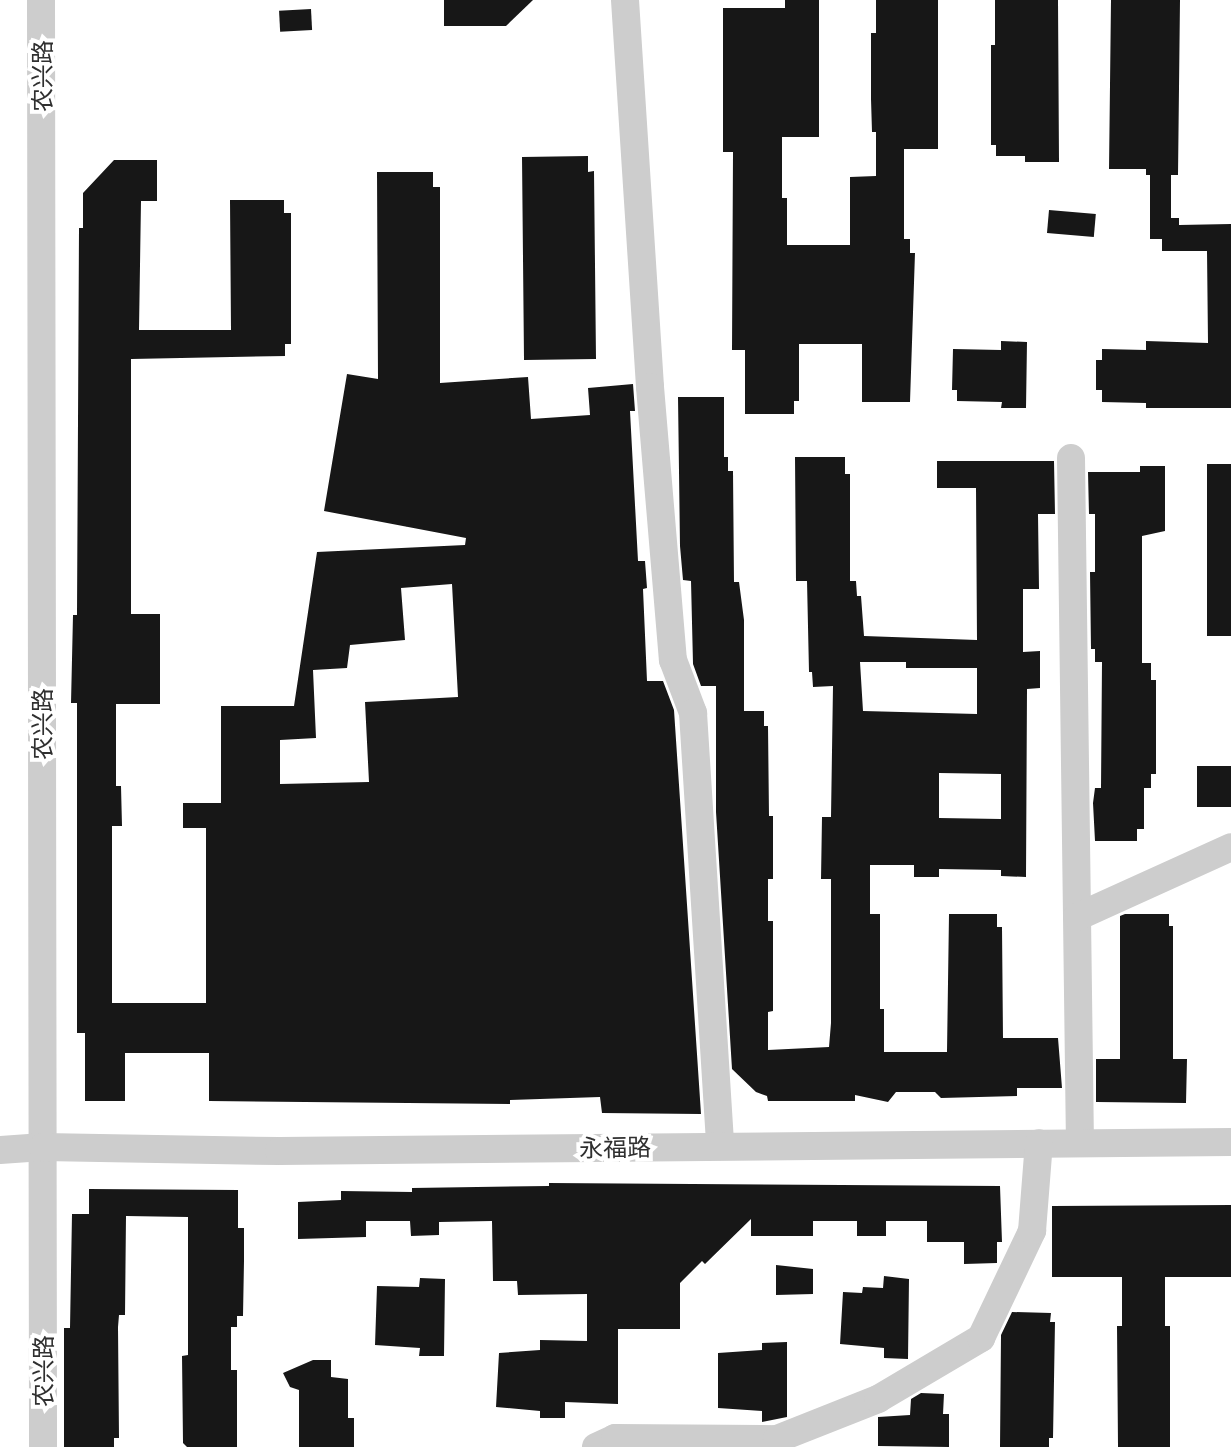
<!DOCTYPE html>
<html>
<head>
<meta charset="utf-8">
<style>
	body { margin:0 }
	#map { position:relative; width:1231px; height:1447px; overflow:hidden; background:#fff; font-family:"Exo 2","Noto Sans SC",sans-serif }
	div>[style] { position:absolute }
	.building>* { inset:0; background:#171717; transform-origin:0 0 }
	.minor>* { height:28px; margin:-14px; padding:0 14px; transform-origin:14px; border-radius:14px; background:#cdcdcd }
	span { translate:-50% -50%; white-space:nowrap; text-align:center; line-height:1.15; -webkit-text-stroke:8px #fff; paint-order:stroke }
	.street-label { font-size:24px; color:#303030 }
</style>
</head>
<body>
<div id="map">
	<div class="building">
		<i style="clip-path:polygon(444px 0,533px 0,506px 26px,444px 26px)"></i>
		<i style="clip-path:polygon(785px 0,819px 0,819px 137px,782px 137px,782px 198px,787px 198px,787px 245px,850px 245px,850px 177px,876px 176px,876px 132px,872px 132px,871px 99px,871px 33px,876px 33px,876px 0,938px 0,938px 149px,904px 149px,904px 239px,910px 239px,910px 253px,915px 253px,910px 402px,862px 402px,862px 344px,799px 344px,799px 401px,794px 401px,794px 414px,745px 414px,745px 350px,732px 350px,733px 152px,723px 152px,723px 8px,785px 8px)"></i>
		<i style="clip-path:polygon(995px 0,1058px 0,1059px 162px,1025px 162px,1025px 156px,996px 156px,996px 145px,991px 145px,991px 45px,995px 45px)"></i>
		<i style="clip-path:polygon(1111px 0,1180px 0,1178px 175px,1171px 175px,1171px 218px,1179px 218px,1179px 225px,1231px 224px,1231px 408px,1146px 408px,1146px 403px,1102px 402px,1102px 390px,1096px 390px,1096px 360px,1102px 360px,1102px 349px,1146px 350px,1146px 341px,1208px 343px,1207px 251px,1162px 251px,1162px 239px,1150px 239px,1150px 175px,1146px 175px,1146px 169px,1109px 169px)"></i>
		<i style="left:311px;top:9px;width:21px;height:32px;rotate:87deg"></i>
		<i style="clip-path:polygon(588px 156px,588px 172px,594px 171px,596px 359px,524px 360px,522px 157px)"></i>
		<i style="clip-path:polygon(evenodd,114px 160px,157px 160px,157px 201px,141px 201px,139px 330px,231px 330px,230px 200px,284px 200px,284px 213px,291px 213px,291px 344px,285px 344px,285px 356px,131px 359px,131px 614px,160px 614px,160px 704px,116px 704px,116px 786px,121px 786px,122px 826px,112px 826px,112px 1003px,206px 1003px,206px 828px,183px 828px,183px 803px,221px 803px,221px 706px,294px 706px,317px 552px,465px 545px,466px 538px,324px 511px,347px 374px,378px 379px,377px 172px,433px 172px,433px 187px,440px 187px,440px 383px,528px 377px,531px 419px,590px 415px,588px 388px,633px 384px,635px 411px,630px 411px,638px 561px,645px 561px,647px 588px,643px 589px,647px 681px,663px 681px,674px 710px,701px 1114px,602px 1113px,600px 1097px,510px 1100px,510px 1104px,209px 1101px,209px 1053px,125px 1053px,125px 1101px,85px 1101px,85px 1033px,77px 1033px,77px 703px,71px 703px,73px 615px,77px 615px,79px 228px,83px 228px,83px 193px,114px 160px,452px 584px,458px 697px,365px 702px,369px 782px,280px 784px,280px 740px,316px 738px,313px 670px,347px 668px,350px 645px,405px 640px,401px 588px,452px 584px)"></i>
		<i style="left:1049px;top:210px;width:47px;height:23px;rotate:5deg"></i>
		<i style="clip-path:polygon(1001px 341px,1027px 342px,1026px 408px,1001px 408px,1002px 402px,957px 401px,957px 390px,952px 390px,953px 349px,1001px 350px)"></i>
		<i style="clip-path:polygon(evenodd,678px 397px,724px 397px,724px 457px,728px 457px,728px 471px,733px 471px,734px 582px,739px 582px,744px 620px,744px 711px,764px 711px,764px 726px,768px 726px,769px 816px,773px 816px,773px 879px,768px 879px,768px 921px,773px 921px,773px 1011px,768px 1012px,768px 1050px,829px 1047px,831px 1023px,831px 879px,821px 879px,822px 817px,831px 817px,833px 686px,813px 687px,812px 672px,809px 672px,807px 581px,796px 581px,795px 457px,845px 457px,845px 474px,850px 474px,850px 581px,856px 581px,857px 596px,861px 596px,864px 636px,977px 640px,976px 488px,937px 488px,937px 461px,1054px 461px,1055px 514px,1038px 514px,1039px 589px,1023px 589px,1023px 652px,1040px 651px,1040px 688px,1027px 689px,1026px 877px,1001px 876px,1001px 870px,939px 869px,939px 877px,914px 877px,914px 865px,870px 865px,870px 914px,880px 914px,880px 1009px,884px 1009px,884px 1052px,947px 1052px,949px 914px,997px 914px,997px 927px,1002px 927px,1003px 1038px,1058px 1038px,1062px 1088px,1017px 1088px,1017px 1096px,941px 1098px,935px 1092px,896px 1092px,888px 1102px,855px 1095px,855px 1101px,768px 1101px,767px 1096px,756px 1092px,732px 1069px,716px 812px,716px 686px,701px 686px,693px 664px,691px 581px,683px 580px,680px 546px,678px 397px,860px 662px,906px 662px,906px 668px,977px 668px,977px 714px,863px 711px,860px 662px,678px 397px,939px 773px,1001px 774px,1001px 819px,939px 818px,939px 773px)"></i>
		<i style="left:1207px;top:464px;width:24px;height:172px"></i>
		<i style="clip-path:polygon(1140px 466px,1165px 466px,1165px 531px,1142px 536px,1142px 663px,1151px 663px,1151px 680px,1156px 680px,1156px 774px,1151px 774px,1151px 788px,1144px 788px,1144px 829px,1137px 829px,1137px 841px,1095px 841px,1093px 803px,1095px 788px,1101px 788px,1102px 662px,1095px 662px,1095px 649px,1091px 649px,1090px 572px,1095px 572px,1095px 514px,1089px 514px,1088px 472px,1140px 472px)"></i>
		<i style="left:1197px;top:766px;width:34px;height:41px"></i>
		<i style="clip-path:polygon(1125px 914px,1169px 914px,1169px 926px,1173px 926px,1173px 1059px,1187px 1059px,1186px 1103px,1096px 1102px,1096px 1059px,1120px 1059px,1120px 916px)"></i>
		<i style="clip-path:polygon(549px 1183px,1000px 1186px,1002px 1242px,997px 1242px,997px 1263px,964px 1264px,964px 1242px,927px 1242px,927px 1221px,886px 1221px,886px 1236px,857px 1236px,857px 1221px,813px 1221px,813px 1236px,751px 1236px,751px 1219px,705px 1264px,702px 1261px,680px 1283px,680px 1329px,618px 1329px,618px 1404px,565px 1402px,565px 1418px,540px 1418px,540px 1411px,496px 1407px,499px 1353px,540px 1350px,540px 1340px,587px 1341px,587px 1294px,518px 1295px,517px 1281px,493px 1281px,492px 1221px,439px 1222px,439px 1235px,411px 1236px,410px 1221px,366px 1221px,366px 1237px,298px 1239px,298px 1202px,341px 1200px,341px 1191px,412px 1192px,412px 1188px,549px 1186px)"></i>
		<i style="clip-path:polygon(89px 1189px,238px 1190px,238px 1228px,244px 1228px,244px 1261px,243px 1316px,237px 1316px,237px 1327px,231px 1327px,231px 1370px,237px 1370px,237px 1447px,187px 1447px,183px 1443px,182px 1356px,188px 1355px,188px 1217px,126px 1216px,125px 1315px,119px 1315px,118px 1327px,119px 1438px,114px 1438px,114px 1447px,64px 1447px,64px 1328px,70px 1328px,72px 1214px,89px 1214px)"></i>
		<i style="clip-path:polygon(1231px 1205px,1231px 1277px,1165px 1277px,1165px 1326px,1170px 1326px,1170px 1447px,1118px 1447px,1117px 1326px,1122px 1326px,1122px 1277px,1052px 1277px,1052px 1206px)"></i>
		<i style="clip-path:polygon(776px 1265px,813px 1269px,813px 1294px,776px 1295px)"></i>
		<i style="clip-path:polygon(884px 1276px,909px 1279px,908px 1359px,884px 1358px,884px 1348px,840px 1344px,843px 1292px,862px 1293px,863px 1287px,883px 1288px)"></i>
		<i style="clip-path:polygon(420px 1278px,445px 1279px,444px 1356px,419px 1356px,420px 1348px,375px 1345px,377px 1286px,419px 1287px)"></i>
		<i style="clip-path:polygon(1012px 1312px,1051px 1313px,1050px 1322px,1055px 1322px,1053px 1438px,1049px 1438px,1049px 1447px,1000px 1447px,1001px 1335px)"></i>
		<i style="clip-path:polygon(787px 1342px,787px 1417px,762px 1422px,762px 1411px,718px 1408px,718px 1353px,762px 1350px,762px 1343px)"></i>
		<i style="clip-path:polygon(313px 1360px,331px 1360px,331px 1377px,348px 1379px,348px 1418px,354px 1418px,354px 1447px,299px 1447px,299px 1390px,290px 1387px,283px 1373px)"></i>
		<i style="clip-path:polygon(921px 1393px,944px 1394px,943px 1414px,949px 1414px,949px 1447px,878px 1446px,878px 1417px,910px 1415px,911px 1399px)"></i>
	</div>
	<div class="minor">
		<i style="left:41px;top:0;width:1447px;rotate:89.92deg"></i>
		<i style="left:625px;top:0;width:388px;rotate:86.3deg"></i>
		<i style="left:650px;top:387px;width:274px;rotate:85.2deg"></i>
		<i style="left:673px;top:660px;width:57px;rotate:69.3deg"></i>
		<i style="left:693px;top:713px;width:434px;rotate:86.4deg"></i>
		<i style="left:1071px;top:458px;width:684px;rotate:89.25deg"></i>
		<i style="left:1077px;top:917px;width:169px;rotate:-24.4deg"></i>
		<i style="left:0;top:1150px;width:43px;rotate:-4deg"></i>
		<i style="left:43px;top:1147px;width:236px;rotate:1deg"></i>
		<i style="left:279px;top:1151px;width:952px;rotate:-0.54deg"></i>
		<i style="left:596px;top:1447px;width:21px;rotate:-25deg"></i>
		<i style="left:615px;top:1438px;width:162px;rotate:0.4deg"></i>
		<i style="left:777px;top:1439px;width:109px;rotate:-21.6deg"></i>
		<i style="left:878px;top:1399px;width:120px;rotate:-30.6deg"></i>
		<i style="left:981px;top:1338px;width:119px;rotate:-64.5deg"></i>
		<i style="left:1032px;top:1231px;width:88px;rotate:-85.5deg"></i>
	</div>
	<div class="street-label">
		<span style="left:42px;top:76px;rotate:-90deg">农兴路</span>
		<span style="left:42px;top:724px;rotate:-90deg">农兴路</span>
		<span style="left:615px;top:1147px;rotate:-1deg">永福路</span>
		<span style="left:43px;top:1371px;rotate:-90deg">农兴路</span>
	</div>
</div>
</body>
</html>
